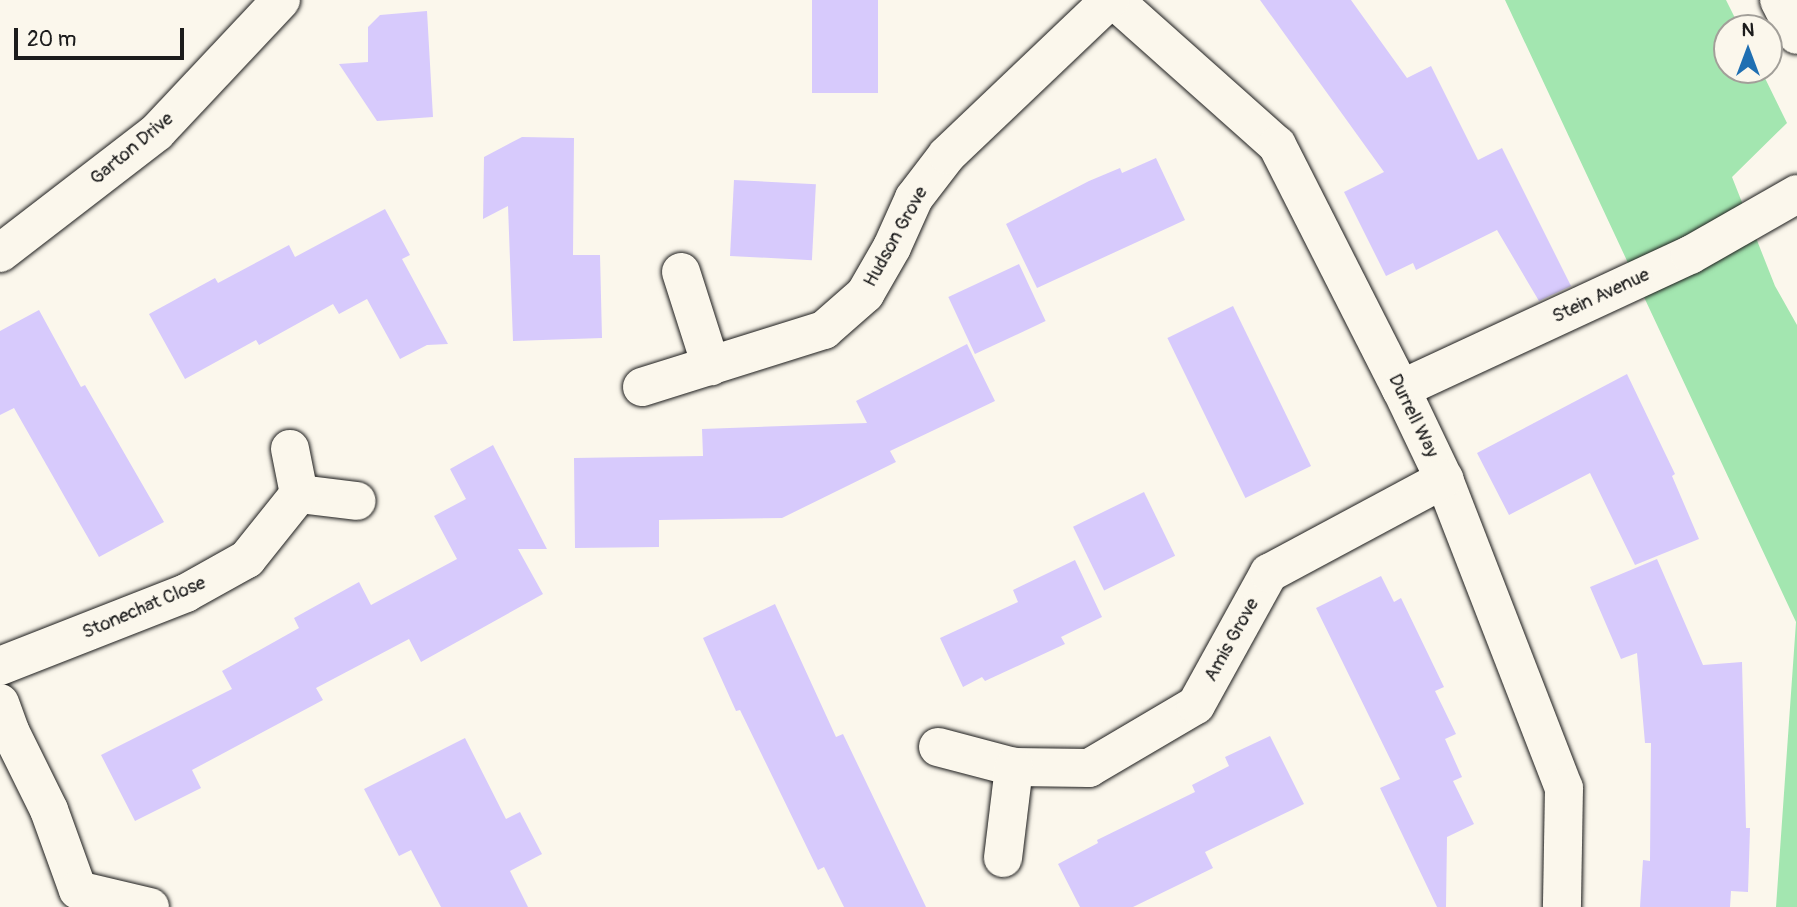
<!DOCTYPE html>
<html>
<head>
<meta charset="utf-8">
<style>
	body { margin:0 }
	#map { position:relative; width:1797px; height:907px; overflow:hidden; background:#fbf7ec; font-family:Pangolin,sans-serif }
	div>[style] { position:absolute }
	.green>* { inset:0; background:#a3e6b0 }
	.building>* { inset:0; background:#d7cafc; transform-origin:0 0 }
	.roads { filter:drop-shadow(0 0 2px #1c1c1c) drop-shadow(0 0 2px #1c1c1c) }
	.street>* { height:38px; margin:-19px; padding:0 19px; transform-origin:19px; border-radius:19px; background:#fbf7ec }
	span { translate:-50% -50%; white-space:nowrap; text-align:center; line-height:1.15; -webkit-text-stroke:7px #fbf7ec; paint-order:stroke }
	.street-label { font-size:19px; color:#1c1c1c }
	.north { position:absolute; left:1713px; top:14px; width:70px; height:70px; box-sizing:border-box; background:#fbf7ec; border:2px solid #a29f99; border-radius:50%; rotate:0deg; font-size:19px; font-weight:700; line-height:28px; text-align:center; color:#1c1c1c }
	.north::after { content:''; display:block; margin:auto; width:24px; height:32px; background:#1f6fb2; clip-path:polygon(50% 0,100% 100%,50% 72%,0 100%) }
	.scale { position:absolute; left:14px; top:28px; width:170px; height:32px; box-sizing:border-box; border:4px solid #1c1c1c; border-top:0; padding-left:9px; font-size:21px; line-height:24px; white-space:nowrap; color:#1c1c1c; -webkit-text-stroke:5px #fbf7ec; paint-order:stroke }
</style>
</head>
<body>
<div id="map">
	<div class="green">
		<i style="clip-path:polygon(1505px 0,1726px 0,1740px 28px,1727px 28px,1727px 70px,1761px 70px,1787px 123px,1732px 177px,1775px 286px,1797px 325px,1797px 907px,1776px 907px,1796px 622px)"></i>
	</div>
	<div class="building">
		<i style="left:812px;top:0;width:66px;height:93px"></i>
		<i style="clip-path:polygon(1260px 0,1351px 0,1407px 78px,1431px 66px,1478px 160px,1502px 148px,1571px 286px,1539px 301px,1497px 230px,1416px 270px,1413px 263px,1386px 276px,1344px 192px,1384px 172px)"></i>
		<i style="clip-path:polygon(427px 11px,433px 117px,377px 121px,339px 64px,368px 62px,368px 27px,380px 15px)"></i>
		<i style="clip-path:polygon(522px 137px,574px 138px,573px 255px,600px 255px,602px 338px,513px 341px,508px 206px,483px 219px,484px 157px)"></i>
		<i style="clip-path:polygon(1156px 158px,1185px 220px,1037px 288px,1006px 224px,1089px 181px,1120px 168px,1122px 173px)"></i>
		<i style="left:734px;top:180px;width:82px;height:76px;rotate:3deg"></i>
		<i style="clip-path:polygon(385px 209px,410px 255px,402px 259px,448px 344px,427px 345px,400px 359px,367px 299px,339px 314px,333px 304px,259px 345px,256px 340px,185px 379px,149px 314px,215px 278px,218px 283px,289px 245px,295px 257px)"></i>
		<i style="left:1019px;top:264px;width:63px;height:78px;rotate:65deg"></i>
		<i style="left:1233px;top:306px;width:178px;height:73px;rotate:64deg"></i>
		<i style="clip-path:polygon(39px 310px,81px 387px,85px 385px,164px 522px,99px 557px,14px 408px,0 415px,0 331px)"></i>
		<i style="clip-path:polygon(967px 344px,995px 401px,890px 451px,896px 462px,782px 518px,659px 520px,659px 547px,575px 548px,574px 458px,703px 456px,702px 429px,867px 423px,856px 401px)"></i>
		<i style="clip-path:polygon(1627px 374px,1675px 474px,1672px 476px,1699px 539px,1635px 565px,1590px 473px,1509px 515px,1477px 453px)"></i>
		<i style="clip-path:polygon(493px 445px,547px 549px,518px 549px,543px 594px,421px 662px,409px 639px,316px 688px,323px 700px,192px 770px,201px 788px,135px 821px,101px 755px,232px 689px,222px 671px,299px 628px,294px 618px,359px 582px,371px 605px,457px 559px,434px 516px,466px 499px,450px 469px)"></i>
		<i style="left:1144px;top:492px;width:71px;height:79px;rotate:64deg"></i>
		<i style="clip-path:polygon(1657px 559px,1703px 665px,1742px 662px,1746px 828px,1750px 828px,1748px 892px,1731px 891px,1730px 907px,1640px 907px,1643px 860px,1650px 861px,1651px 743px,1645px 743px,1637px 653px,1621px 659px,1590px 587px)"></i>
		<i style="clip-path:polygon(1075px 560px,1102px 617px,1061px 637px,1065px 644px,985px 681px,982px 677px,963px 687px,940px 638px,1018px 602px,1013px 590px)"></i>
		<i style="clip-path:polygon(1381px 576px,1394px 602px,1401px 598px,1444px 687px,1435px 691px,1456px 734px,1445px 739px,1462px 777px,1453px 781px,1474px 824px,1447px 837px,1446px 907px,1437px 907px,1380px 788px,1400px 779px,1316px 608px)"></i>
		<i style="clip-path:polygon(775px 604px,836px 737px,843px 734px,926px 907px,844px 907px,824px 867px,818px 870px,740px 710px,736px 711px,703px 638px)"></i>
		<i style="clip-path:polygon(1270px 736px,1304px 804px,1205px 852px,1213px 868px,1133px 907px,1080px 907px,1058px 864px,1098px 843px,1097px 840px,1195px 792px,1192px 785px,1229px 766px,1225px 757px)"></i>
		<i style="clip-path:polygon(465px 738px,506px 819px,520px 812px,542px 854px,510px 871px,528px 907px,441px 907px,411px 850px,399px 856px,364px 789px)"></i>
	</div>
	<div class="roads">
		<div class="street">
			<i style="left:1114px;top:0;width:218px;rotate:41.7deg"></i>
			<i style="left:1277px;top:145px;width:274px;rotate:63.1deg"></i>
			<i style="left:1401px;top:389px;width:100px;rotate:64.5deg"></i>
			<i style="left:1444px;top:479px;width:331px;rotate:68.8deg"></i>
			<i style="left:1564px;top:788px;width:119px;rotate:91deg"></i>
			<i style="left:1779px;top:0;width:39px;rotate:63deg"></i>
			<i style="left:0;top:253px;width:198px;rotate:-37.6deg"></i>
			<i style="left:157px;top:132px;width:181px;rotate:-46.8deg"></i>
			<i style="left:681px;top:272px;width:99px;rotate:72.3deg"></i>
			<i style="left:642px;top:387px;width:191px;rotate:-17.4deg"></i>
			<i style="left:824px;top:330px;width:55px;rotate:-41.3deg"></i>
			<i style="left:865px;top:294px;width:54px;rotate:-60.1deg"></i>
			<i style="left:892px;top:247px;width:54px;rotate:-65.8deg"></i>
			<i style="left:914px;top:198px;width:54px;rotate:-52.5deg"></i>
			<i style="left:947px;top:155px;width:225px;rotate:-43.6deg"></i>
			<i style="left:1401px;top:389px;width:319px;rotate:-24.9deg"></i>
			<i style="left:1690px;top:255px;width:123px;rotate:-29.7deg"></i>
			<i style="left:299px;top:494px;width:58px;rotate:6.9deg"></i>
			<i style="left:0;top:666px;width:200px;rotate:-21.4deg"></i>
			<i style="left:186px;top:593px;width:70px;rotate:-29.1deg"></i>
			<i style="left:247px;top:559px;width:83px;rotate:-51.3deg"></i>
			<i style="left:299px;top:494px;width:46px;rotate:-101.3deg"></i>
			<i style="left:0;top:703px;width:30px;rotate:70deg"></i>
			<i style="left:10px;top:731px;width:88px;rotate:63.7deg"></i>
			<i style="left:49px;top:810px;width:85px;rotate:70.1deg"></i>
			<i style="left:938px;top:747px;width:79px;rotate:14.7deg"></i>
			<i style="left:1014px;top:767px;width:75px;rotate:0.8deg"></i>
			<i style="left:1089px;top:768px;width:124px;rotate:-30.5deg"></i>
			<i style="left:1196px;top:705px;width:151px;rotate:-61.1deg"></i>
			<i style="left:1269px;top:573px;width:199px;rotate:-28.2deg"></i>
			<i style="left:1003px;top:858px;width:92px;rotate:-83.1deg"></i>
			<i style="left:78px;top:890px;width:74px;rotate:13.3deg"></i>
		</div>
	</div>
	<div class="street-label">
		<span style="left:132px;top:149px;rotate:-40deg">Garton Drive</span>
		<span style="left:896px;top:237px;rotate:-61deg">Hudson Grove</span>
		<span style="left:1601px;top:296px;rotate:-25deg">Stein Avenue</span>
		<span style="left:1413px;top:416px;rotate:64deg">Durrell Way</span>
		<span style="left:144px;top:608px;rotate:-23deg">Stonechat Close</span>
		<span style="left:1232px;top:640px;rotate:-61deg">Amis Grove</span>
	</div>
	<div class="north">N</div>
	<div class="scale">20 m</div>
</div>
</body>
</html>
